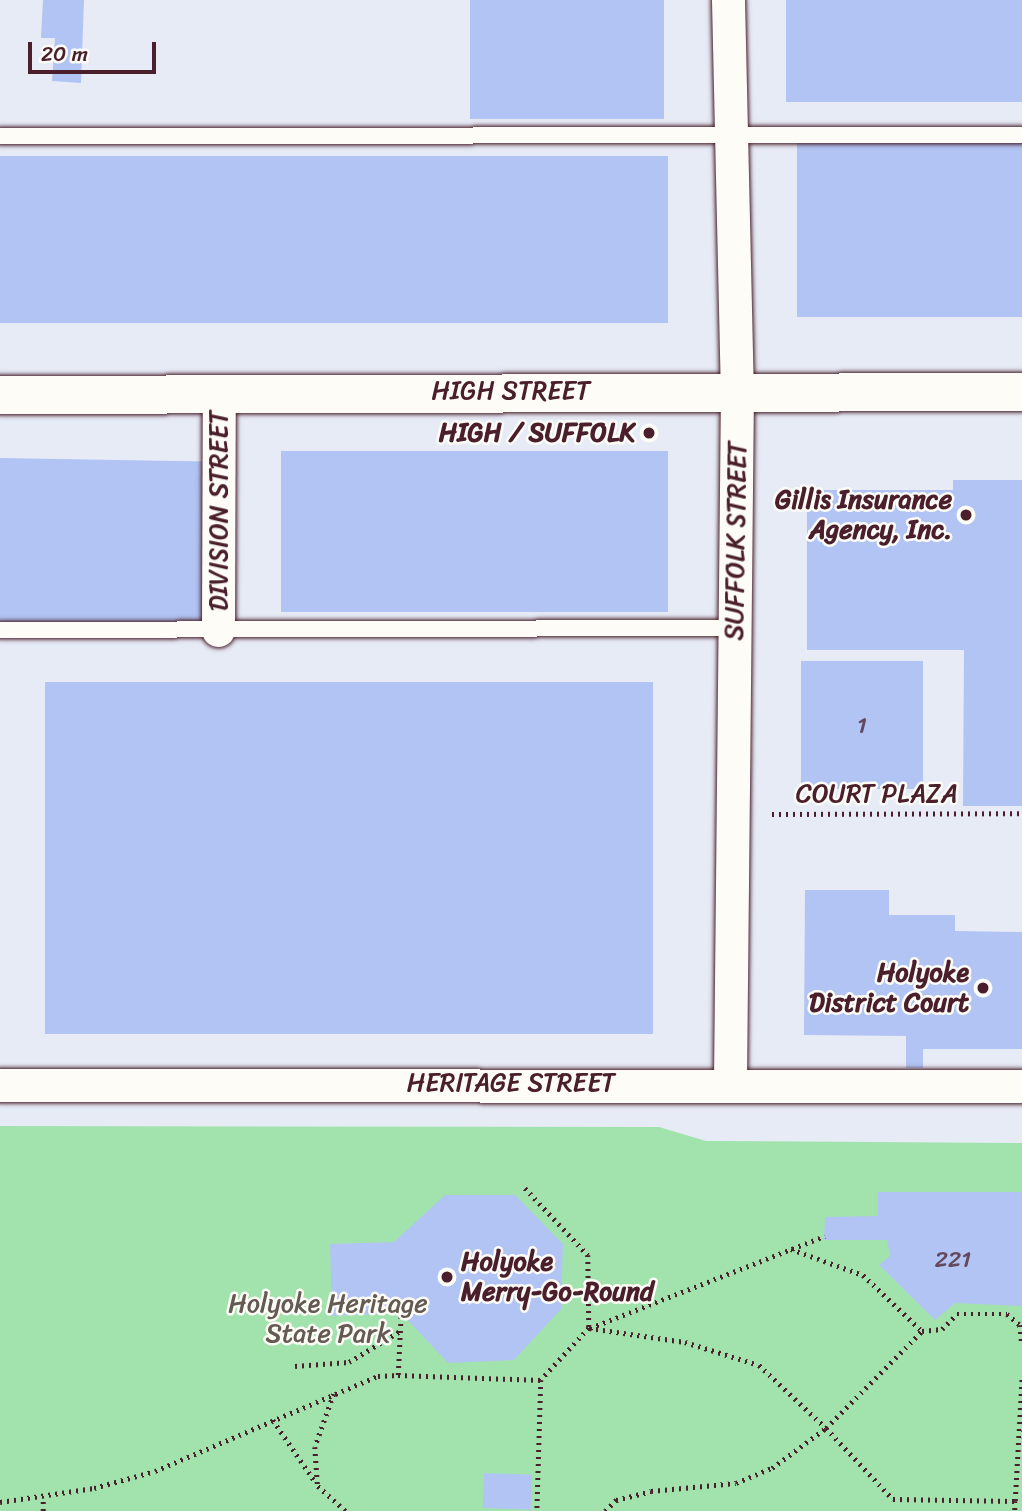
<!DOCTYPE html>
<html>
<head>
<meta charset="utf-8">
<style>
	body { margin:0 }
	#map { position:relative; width:1022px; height:1511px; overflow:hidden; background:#e6ebf6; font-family:Sriracha,sans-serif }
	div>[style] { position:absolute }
	.green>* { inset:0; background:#a2e3ad }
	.building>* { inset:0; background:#b1c4f3; transform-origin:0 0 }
	.path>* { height:4.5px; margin-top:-2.25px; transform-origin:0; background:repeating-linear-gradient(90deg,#4a1f2b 0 2px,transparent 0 7px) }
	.roads { filter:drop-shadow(0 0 2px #4a1f2b) drop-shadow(0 0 2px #4a1f2b) }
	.lane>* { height:16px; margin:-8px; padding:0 8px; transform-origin:8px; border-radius:8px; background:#fdfcf7 }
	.street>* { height:33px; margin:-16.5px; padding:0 16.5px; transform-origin:16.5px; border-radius:16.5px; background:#fdfcf7 }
	.secondary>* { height:38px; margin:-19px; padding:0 19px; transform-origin:19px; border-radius:19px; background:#fdfcf7 }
	.dots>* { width:19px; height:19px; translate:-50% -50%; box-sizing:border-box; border:4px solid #fdfcf7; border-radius:50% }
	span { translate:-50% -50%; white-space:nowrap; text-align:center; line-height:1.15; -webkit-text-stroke:5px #fdfcf7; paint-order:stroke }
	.number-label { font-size:23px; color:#64485d }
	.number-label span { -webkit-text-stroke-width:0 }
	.street-label { font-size:26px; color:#4a1f2b }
	.poi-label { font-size:26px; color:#4a1f2b; font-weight:700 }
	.right { translate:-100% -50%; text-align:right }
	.left { translate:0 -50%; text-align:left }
	.park-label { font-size:26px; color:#645a52 }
	.scale { position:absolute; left:28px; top:42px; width:128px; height:32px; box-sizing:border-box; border:4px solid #4a1f2b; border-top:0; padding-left:9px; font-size:21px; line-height:24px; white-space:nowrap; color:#4a1f2b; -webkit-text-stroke:5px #fdfcf7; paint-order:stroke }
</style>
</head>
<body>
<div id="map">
	<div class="green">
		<i style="clip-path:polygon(0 1126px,659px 1127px,706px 1141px,1022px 1143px,1022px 1511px,0 1511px)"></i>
	</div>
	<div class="building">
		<i style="clip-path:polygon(43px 0,84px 0,81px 83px,52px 81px,55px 38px,41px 38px)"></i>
		<i style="left:470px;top:0;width:194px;height:119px"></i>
		<i style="left:786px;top:0;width:236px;height:102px"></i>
		<i style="left:797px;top:143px;width:225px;height:174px"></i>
		<i style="left:0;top:156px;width:668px;height:167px"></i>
		<i style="left:281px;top:451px;width:387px;height:161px"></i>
		<i style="left:0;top:458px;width:205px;height:165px;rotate:1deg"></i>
		<i style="clip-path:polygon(953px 480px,1022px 480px,1022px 806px,963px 806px,964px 650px,807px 650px,807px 490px,953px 490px)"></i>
		<i style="left:801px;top:661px;width:122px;height:128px"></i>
		<i style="left:45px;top:682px;width:608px;height:352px"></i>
		<i style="clip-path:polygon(805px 890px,889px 890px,889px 915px,955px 915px,955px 931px,1022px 932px,1022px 1049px,923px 1049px,923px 1068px,906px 1068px,906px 1036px,804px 1035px)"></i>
		<i style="clip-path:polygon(878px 1192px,1022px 1192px,1022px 1306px,955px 1303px,935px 1320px,879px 1265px,890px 1256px,887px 1240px,824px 1240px,825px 1217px,878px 1216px)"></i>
		<i style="clip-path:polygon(445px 1195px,515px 1195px,563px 1244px,561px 1309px,514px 1360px,448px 1363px,401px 1313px,332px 1316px,330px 1244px,394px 1242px)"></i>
		<i style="left:484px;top:1473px;width:48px;height:35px;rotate:2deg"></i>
	</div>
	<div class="path">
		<i style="left:772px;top:814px;width:250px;rotate:-0.2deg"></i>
		<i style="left:525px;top:1188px;width:92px;rotate:46.8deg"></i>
		<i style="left:588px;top:1255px;width:73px;rotate:89.2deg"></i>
		<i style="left:589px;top:1328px;width:71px;rotate:132.7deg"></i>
		<i style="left:791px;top:1249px;width:77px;rotate:19.9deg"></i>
		<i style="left:863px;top:1275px;width:81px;rotate:43.5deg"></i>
		<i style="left:589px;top:1328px;width:97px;rotate:8.3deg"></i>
		<i style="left:685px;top:1342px;width:77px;rotate:17.3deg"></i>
		<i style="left:759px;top:1365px;width:92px;rotate:43.2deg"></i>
		<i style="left:826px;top:1428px;width:136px;rotate:-45.3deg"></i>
		<i style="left:922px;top:1331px;width:20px;rotate:-6deg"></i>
		<i style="left:942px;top:1329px;width:21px;rotate:-45deg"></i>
		<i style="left:957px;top:1314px;width:50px"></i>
		<i style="left:1007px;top:1314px;width:17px;rotate:40deg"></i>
		<i style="left:1020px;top:1325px;width:18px;rotate:84deg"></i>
		<i style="left:590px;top:1328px;width:252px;rotate:-21.4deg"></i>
		<i style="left:295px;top:1366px;width:54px;rotate:-4.2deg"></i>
		<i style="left:349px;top:1362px;width:60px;rotate:-31.3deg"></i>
		<i style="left:398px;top:1375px;width:143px;rotate:2deg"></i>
		<i style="left:541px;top:1380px;width:131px;rotate:91.7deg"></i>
		<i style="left:334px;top:1394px;width:56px;rotate:109.7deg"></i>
		<i style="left:315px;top:1447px;width:39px;rotate:86deg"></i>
		<i style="left:318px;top:1486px;width:38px;rotate:42deg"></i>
		<i style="left:273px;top:1420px;width:76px;rotate:55.7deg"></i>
		<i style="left:1015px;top:1501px;width:10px;rotate:90deg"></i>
		<i style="left:0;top:1502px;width:95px;rotate:-8.5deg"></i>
		<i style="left:94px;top:1488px;width:63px;rotate:-15.6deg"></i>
		<i style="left:155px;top:1471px;width:242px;rotate:-23.1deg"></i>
		<i style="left:378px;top:1376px;width:20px;rotate:-3deg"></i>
		<i style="left:398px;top:1375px;width:62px;rotate:-87.2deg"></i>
		<i style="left:43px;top:1511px;width:13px;rotate:-90deg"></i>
		<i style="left:605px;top:1511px;width:16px;rotate:-45deg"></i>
		<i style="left:616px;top:1500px;width:36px;rotate:-14deg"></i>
		<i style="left:651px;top:1491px;width:85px;rotate:-5.4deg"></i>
		<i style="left:736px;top:1483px;width:39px;rotate:-23deg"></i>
		<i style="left:772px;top:1468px;width:67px;rotate:-36.5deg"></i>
		<i style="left:826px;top:1428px;width:98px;rotate:46.7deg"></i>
		<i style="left:893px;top:1499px;width:122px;rotate:0.9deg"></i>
		<i style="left:1015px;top:1501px;width:125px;rotate:-86.8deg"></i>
	</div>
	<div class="roads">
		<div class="lane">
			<i style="left:0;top:136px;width:1022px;rotate:-0.06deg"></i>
			<i style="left:0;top:630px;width:735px;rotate:-0.16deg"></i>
		</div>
		<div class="street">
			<i style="left:728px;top:0;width:390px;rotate:88.7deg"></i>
			<i style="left:737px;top:390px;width:692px;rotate:90.58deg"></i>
			<i style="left:218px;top:630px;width:237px;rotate:-89.8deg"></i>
			<i style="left:0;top:1085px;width:1022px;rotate:0.06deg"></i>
		</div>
		<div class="secondary">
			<i style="left:0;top:395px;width:1022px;rotate:-0.17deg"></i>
		</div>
	</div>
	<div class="dots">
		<i style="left:649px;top:433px;background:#4a1f2b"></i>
		<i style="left:966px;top:515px;background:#4a1f2b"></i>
		<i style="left:983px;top:988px;background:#4a1f2b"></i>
		<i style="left:447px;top:1277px;background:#4a1f2b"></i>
	</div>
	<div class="number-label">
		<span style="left:862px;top:726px">1</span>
		<span style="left:953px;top:1260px">221</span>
	</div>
	<div class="street-label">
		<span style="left:511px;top:391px">HIGH STREET</span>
		<span style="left:219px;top:511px;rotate:-90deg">DIVISION STREET</span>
		<span style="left:736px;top:541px;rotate:-89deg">SUFFOLK STREET</span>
		<span style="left:877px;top:794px">COURT PLAZA</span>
		<span style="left:511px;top:1083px">HERITAGE STREET</span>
	</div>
	<div class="poi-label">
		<span class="right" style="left:635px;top:433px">HIGH / SUFFOLK</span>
		<span class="right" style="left:952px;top:515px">Gillis Insurance<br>Agency, Inc.</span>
		<span class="right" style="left:969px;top:988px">Holyoke<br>District Court</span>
		<span class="left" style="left:461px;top:1277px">Holyoke<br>Merry-Go-Round</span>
	</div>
	<div class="park-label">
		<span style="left:328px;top:1319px">Holyoke Heritage<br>State Park</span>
	</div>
	<div class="scale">20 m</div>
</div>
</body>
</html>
